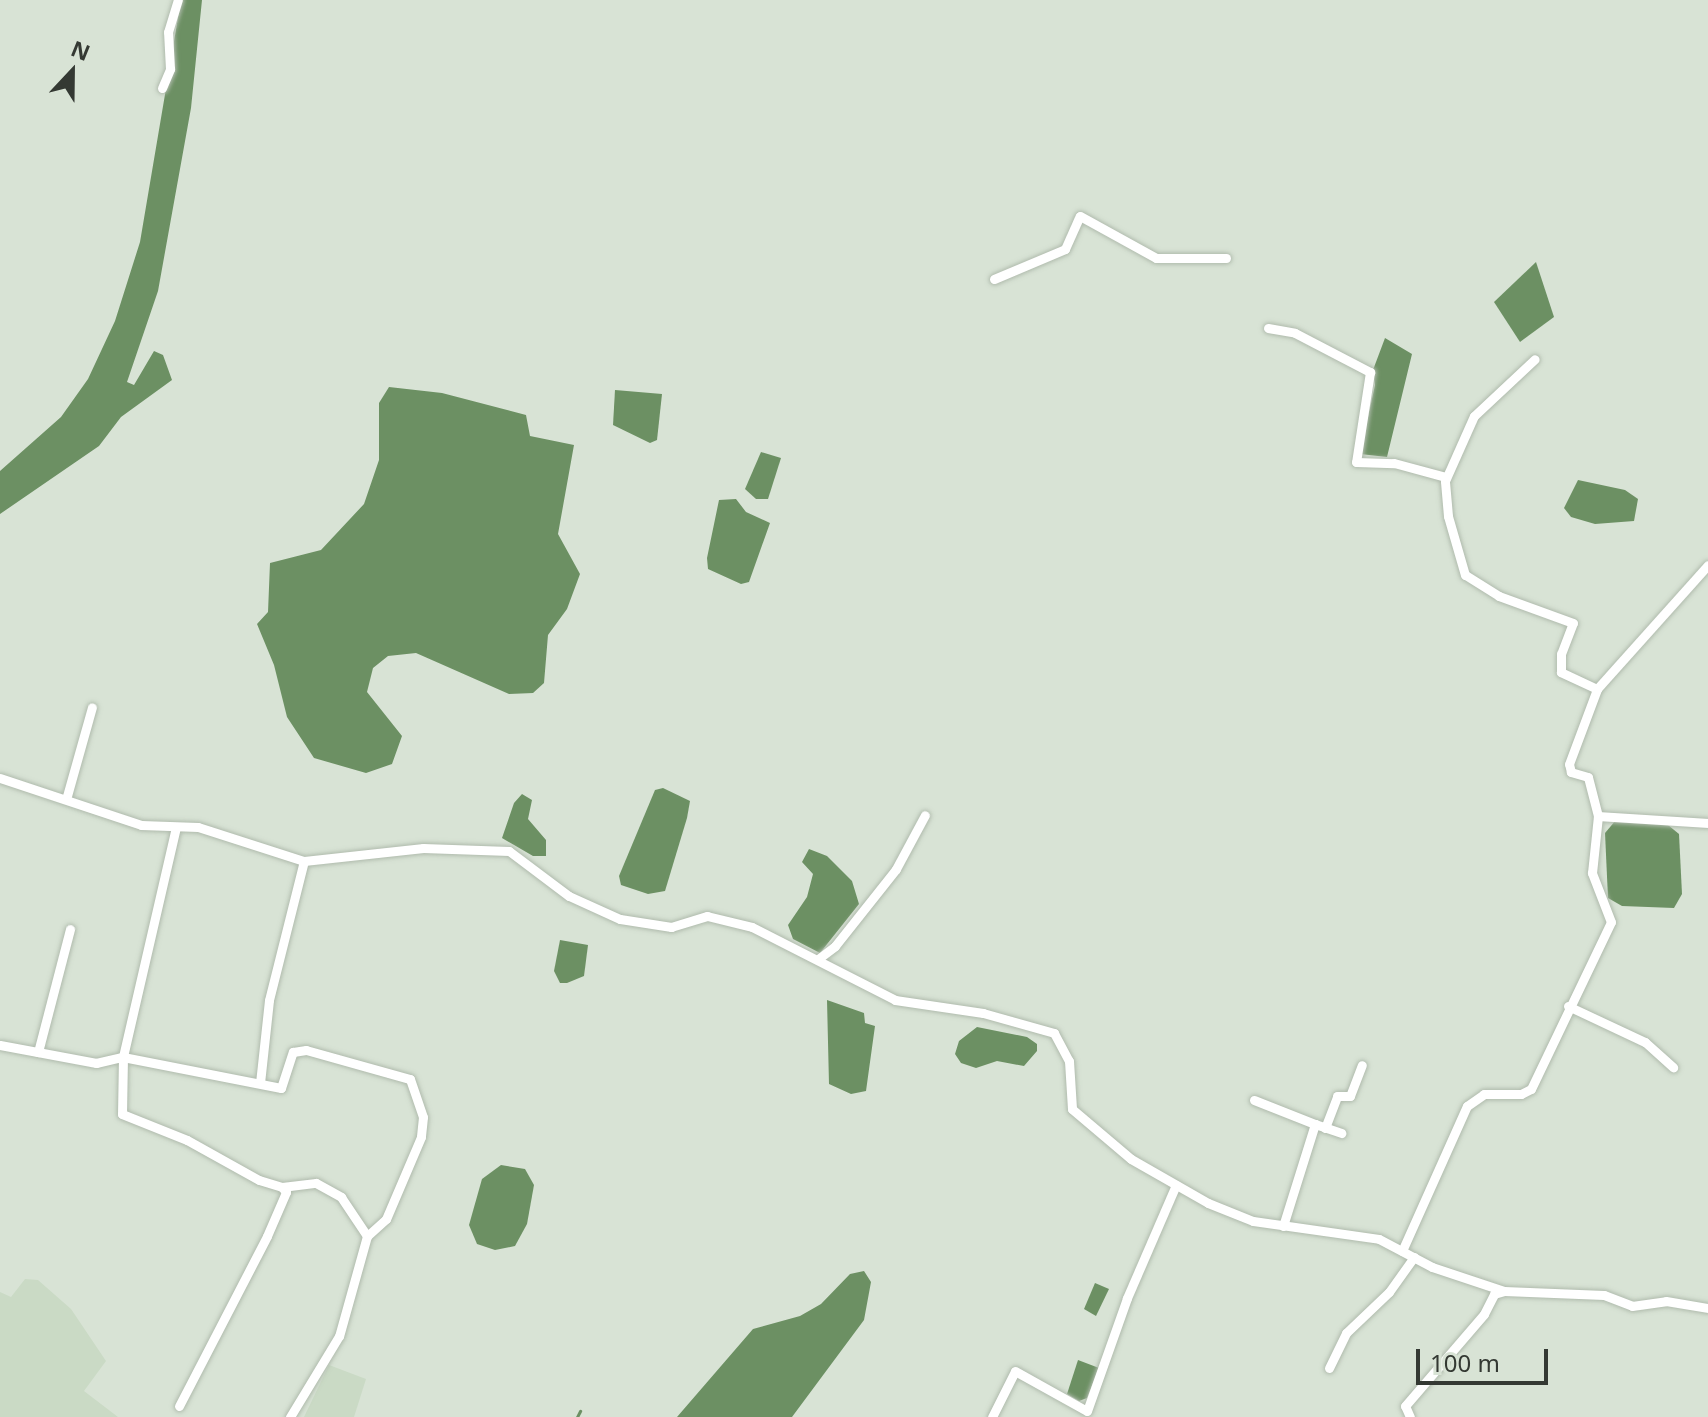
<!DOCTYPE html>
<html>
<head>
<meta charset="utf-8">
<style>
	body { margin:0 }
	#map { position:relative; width:1708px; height:1417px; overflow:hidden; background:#d8e3d5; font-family:"Noto Sans",sans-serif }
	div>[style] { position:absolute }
	.built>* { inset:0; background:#cadac5 }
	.water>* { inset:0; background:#6c9063 }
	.stream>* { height:3px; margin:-1.5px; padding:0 1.5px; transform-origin:1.5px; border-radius:1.5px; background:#6c9063 }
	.roads { filter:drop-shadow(0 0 2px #b0bbad) drop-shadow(0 0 2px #b0bbad) }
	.minor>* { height:9px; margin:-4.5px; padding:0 4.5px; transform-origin:4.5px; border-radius:4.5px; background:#fff }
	span { translate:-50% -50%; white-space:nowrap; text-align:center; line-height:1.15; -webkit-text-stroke:6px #d8e3d5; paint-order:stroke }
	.north { position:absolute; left:32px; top:32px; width:80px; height:80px; -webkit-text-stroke:6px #d8e3d5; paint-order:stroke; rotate:22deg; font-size:22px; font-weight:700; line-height:32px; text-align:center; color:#343933 }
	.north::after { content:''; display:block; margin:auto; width:28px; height:36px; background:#343933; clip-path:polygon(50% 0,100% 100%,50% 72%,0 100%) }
	.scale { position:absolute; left:1416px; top:1349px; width:132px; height:36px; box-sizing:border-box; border:4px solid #343933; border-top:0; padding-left:10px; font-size:24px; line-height:28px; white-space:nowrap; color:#343933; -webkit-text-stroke:6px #d8e3d5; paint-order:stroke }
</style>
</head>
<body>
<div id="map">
	<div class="built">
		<i style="clip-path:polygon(25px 1279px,38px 1280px,71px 1309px,106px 1361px,84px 1391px,118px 1417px,0 1417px,0 1292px,11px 1297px)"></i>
		<i style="clip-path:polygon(329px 1365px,366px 1379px,354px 1417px,304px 1417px)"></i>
	</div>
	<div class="water">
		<i style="clip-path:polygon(181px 0,202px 0,191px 108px,158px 291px,127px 382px,134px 385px,154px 351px,163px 355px,172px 380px,121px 417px,99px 446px,0 514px,0 471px,61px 417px,88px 379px,115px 321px,140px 242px)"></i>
		<i style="clip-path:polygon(1536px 262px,1554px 317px,1520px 342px,1494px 302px)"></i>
		<i style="clip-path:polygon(1385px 338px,1412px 354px,1387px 457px,1360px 454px,1375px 385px,1373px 370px)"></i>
		<i style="clip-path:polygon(389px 387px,442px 393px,526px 415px,530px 436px,574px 445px,558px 534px,580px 574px,567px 609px,548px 635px,544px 683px,533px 693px,509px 694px,416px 653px,388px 656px,373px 668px,367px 692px,402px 736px,392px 764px,366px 773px,314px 758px,287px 717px,274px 665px,257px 624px,268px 612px,270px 563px,321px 550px,364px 504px,379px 460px,379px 403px)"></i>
		<i style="clip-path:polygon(615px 390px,662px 394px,657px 440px,650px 443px,613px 425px)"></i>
		<i style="clip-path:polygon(761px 452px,781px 458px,768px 499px,756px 499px,745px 489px)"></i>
		<i style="clip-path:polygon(1578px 480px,1625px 490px,1638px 499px,1634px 521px,1595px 524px,1571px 517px,1564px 508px)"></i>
		<i style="clip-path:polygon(736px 499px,746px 512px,770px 523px,749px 582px,741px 584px,708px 569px,707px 558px,719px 500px)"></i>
		<i style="clip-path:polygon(663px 788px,690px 801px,687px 818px,665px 891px,648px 894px,621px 885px,619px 876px,655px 790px)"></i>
		<i style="clip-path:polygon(522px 794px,532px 800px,528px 819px,546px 840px,546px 856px,533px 856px,502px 838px,514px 803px)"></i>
		<i style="clip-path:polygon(1616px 820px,1668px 825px,1679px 834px,1682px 894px,1674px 908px,1622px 906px,1608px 898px,1605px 833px)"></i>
		<i style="clip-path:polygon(809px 849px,827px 856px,852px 881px,859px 904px,820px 953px,793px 939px,788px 925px,807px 897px,813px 874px,802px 862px)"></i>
		<i style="clip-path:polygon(560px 940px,588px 945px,584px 976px,567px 983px,560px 983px,554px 971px)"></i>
		<i style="clip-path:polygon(827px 1000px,864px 1013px,865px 1023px,875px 1026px,866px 1091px,851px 1094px,829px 1084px)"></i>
		<i style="clip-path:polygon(977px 1027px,1027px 1037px,1037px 1044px,1037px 1051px,1024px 1066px,997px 1061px,976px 1068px,961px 1063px,955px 1054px,959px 1041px)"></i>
		<i style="clip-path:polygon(501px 1165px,525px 1169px,534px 1185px,527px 1224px,515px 1246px,495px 1250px,477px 1244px,469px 1225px,482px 1179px)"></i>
		<i style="clip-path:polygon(864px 1271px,871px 1282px,864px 1320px,792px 1417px,677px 1417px,753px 1329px,800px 1316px,821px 1304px,850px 1274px)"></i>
		<i style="clip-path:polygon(1095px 1283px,1109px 1289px,1096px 1316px,1084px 1309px)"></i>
		<i style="clip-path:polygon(1078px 1360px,1099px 1368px,1087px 1398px,1079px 1401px,1067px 1394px)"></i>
	</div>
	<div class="stream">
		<i style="left:577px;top:1417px;width:7px;rotate:-63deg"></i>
	</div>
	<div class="roads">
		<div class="minor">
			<i style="left:162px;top:88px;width:21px;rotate:-67deg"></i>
			<i style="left:170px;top:69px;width:37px;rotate:-93deg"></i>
			<i style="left:168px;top:32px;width:34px;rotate:-73deg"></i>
			<i style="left:994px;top:279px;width:77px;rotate:-22.9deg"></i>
			<i style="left:1065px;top:249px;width:36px;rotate:-66deg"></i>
			<i style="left:1080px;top:216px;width:87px;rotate:28.9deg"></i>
			<i style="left:1156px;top:258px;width:70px"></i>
			<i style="left:1268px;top:328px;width:27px;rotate:10deg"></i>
			<i style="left:1295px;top:333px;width:85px;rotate:27.5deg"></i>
			<i style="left:1370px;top:372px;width:91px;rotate:98.8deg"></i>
			<i style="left:1356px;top:462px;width:38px;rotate:2deg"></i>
			<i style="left:1394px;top:463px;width:54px;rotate:15.1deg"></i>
			<i style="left:1597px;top:689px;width:166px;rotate:-48.2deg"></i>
			<i style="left:0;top:778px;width:149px;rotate:18.4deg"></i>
			<i style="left:141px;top:825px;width:57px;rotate:2deg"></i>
			<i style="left:198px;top:827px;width:111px;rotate:17.8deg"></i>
			<i style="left:304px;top:861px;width:120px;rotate:-6.2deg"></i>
			<i style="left:423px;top:848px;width:86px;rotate:2deg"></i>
			<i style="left:509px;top:851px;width:75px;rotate:36.9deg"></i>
			<i style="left:569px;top:896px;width:56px;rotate:24.3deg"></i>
			<i style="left:620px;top:919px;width:52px;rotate:8.9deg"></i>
			<i style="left:671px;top:927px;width:38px;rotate:-17deg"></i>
			<i style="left:707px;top:916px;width:46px;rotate:13.7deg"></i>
			<i style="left:752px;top:927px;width:161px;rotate:27deg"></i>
			<i style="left:895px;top:1000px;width:89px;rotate:8.4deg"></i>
			<i style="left:983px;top:1013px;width:74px;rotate:15.7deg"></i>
			<i style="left:1054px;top:1033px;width:32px;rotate:62deg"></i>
			<i style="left:1069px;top:1061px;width:48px;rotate:86.4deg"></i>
			<i style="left:1072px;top:1109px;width:77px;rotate:40.3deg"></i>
			<i style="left:1131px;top:1159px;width:89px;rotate:29.7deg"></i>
			<i style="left:1208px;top:1203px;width:48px;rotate:21.8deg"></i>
			<i style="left:1253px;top:1221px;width:127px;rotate:8.1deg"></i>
			<i style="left:1379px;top:1239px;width:60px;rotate:27.8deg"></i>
			<i style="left:1432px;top:1267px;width:76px;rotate:18.4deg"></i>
			<i style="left:1504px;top:1291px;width:100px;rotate:2.3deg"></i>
			<i style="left:1604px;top:1295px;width:30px;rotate:21deg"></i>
			<i style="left:1632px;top:1306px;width:34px;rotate:-8deg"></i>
			<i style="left:1666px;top:1301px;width:43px;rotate:9.5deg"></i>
			<i style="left:67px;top:796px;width:92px;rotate:-74.3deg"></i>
			<i style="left:1598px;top:816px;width:110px;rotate:3.6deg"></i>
			<i style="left:176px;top:827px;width:236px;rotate:103deg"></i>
			<i style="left:123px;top:1057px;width:57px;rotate:91deg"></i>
			<i style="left:122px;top:1114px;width:70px;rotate:21.8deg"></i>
			<i style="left:187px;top:1140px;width:82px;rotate:29.1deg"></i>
			<i style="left:259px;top:1180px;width:24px;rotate:17deg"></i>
			<i style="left:282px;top:1187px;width:34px;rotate:-7deg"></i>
			<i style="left:316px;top:1183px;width:29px;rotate:29deg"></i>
			<i style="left:341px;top:1197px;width:47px;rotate:56.3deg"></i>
			<i style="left:367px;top:1236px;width:104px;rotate:105.6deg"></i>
			<i style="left:339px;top:1336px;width:95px;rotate:121.2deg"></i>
			<i style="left:818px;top:959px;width:21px;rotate:-37deg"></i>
			<i style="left:835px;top:946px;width:98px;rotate:-51.6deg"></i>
			<i style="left:896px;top:869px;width:61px;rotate:-61.8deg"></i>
			<i style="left:1568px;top:1006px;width:85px;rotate:25.1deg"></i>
			<i style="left:1645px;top:1042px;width:38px;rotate:42deg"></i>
			<i style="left:0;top:1045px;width:98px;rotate:10.6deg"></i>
			<i style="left:96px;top:1063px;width:28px;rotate:-13deg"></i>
			<i style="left:123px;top:1057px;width:161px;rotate:11.1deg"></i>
			<i style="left:281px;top:1088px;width:38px;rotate:-72deg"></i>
			<i style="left:293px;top:1052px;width:13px;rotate:-9deg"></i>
			<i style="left:306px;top:1050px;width:108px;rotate:15.6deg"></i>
			<i style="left:410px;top:1079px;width:40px;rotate:71.1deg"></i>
			<i style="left:423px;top:1117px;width:20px;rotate:96deg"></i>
			<i style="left:421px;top:1137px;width:89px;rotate:113.1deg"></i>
			<i style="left:386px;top:1219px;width:25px;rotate:138deg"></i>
			<i style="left:38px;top:1052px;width:127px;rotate:-75.4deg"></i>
			<i style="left:260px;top:1083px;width:83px;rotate:-83.8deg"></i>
			<i style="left:269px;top:1000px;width:143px;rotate:-75.9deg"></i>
			<i style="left:1254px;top:1100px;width:66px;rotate:21.5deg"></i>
			<i style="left:1325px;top:1128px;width:34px;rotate:-69deg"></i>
			<i style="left:1337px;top:1096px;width:13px"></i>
			<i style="left:1350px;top:1096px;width:33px;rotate:-69deg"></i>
			<i style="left:1283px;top:1226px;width:107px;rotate:-72.6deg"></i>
			<i style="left:1315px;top:1124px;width:28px;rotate:19deg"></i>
			<i style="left:1402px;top:1251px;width:159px;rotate:-65.9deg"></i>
			<i style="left:1467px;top:1106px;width:21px;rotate:-35deg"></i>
			<i style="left:1484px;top:1094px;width:37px"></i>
			<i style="left:1521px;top:1094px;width:11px;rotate:-27deg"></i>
			<i style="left:1531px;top:1089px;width:185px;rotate:-64.4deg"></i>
			<i style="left:1611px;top:922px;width:53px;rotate:-111.2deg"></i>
			<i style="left:1592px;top:873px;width:57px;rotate:-84deg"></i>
			<i style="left:1598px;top:816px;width:40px;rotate:-104.4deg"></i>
			<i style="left:1588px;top:777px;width:18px;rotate:-164deg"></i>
			<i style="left:1571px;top:772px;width:8px;rotate:-104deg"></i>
			<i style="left:1569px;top:764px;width:80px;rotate:-69.5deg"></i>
			<i style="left:1597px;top:689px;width:40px;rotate:-155deg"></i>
			<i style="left:1561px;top:672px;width:18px;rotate:-90deg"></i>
			<i style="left:1561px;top:654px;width:33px;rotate:-69deg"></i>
			<i style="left:1573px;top:623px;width:79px;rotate:-160deg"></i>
			<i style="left:1499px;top:596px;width:40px;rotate:-148deg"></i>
			<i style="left:1465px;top:575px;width:61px;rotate:-106.1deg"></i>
			<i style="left:1448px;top:516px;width:35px;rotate:-95deg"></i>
			<i style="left:1445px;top:481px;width:71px;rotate:-66deg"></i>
			<i style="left:1474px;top:416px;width:83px;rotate:-43.1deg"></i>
			<i style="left:1329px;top:1368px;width:39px;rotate:-64deg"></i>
			<i style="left:1346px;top:1333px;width:59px;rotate:-43.6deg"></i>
			<i style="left:1389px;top:1292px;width:43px;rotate:-54.5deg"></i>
			<i style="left:179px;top:1406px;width:191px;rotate:-62.6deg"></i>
			<i style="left:267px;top:1236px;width:48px;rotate:-66.6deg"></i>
			<i style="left:286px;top:1192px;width:6px;rotate:-129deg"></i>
			<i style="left:992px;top:1417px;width:51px;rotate:-63.4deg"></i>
			<i style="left:1015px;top:1371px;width:82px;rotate:29.1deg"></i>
			<i style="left:1087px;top:1411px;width:120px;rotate:-70.5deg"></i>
			<i style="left:1127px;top:1298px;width:123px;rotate:-66.6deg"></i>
			<i style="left:1410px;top:1417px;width:12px;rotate:-114deg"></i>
			<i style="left:1405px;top:1406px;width:121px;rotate:-49.3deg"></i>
			<i style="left:1484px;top:1314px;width:22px;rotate:-63deg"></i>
			<i style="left:1494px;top:1294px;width:10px;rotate:-17deg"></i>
		</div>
	</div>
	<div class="north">N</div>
	<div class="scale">100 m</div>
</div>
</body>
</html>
